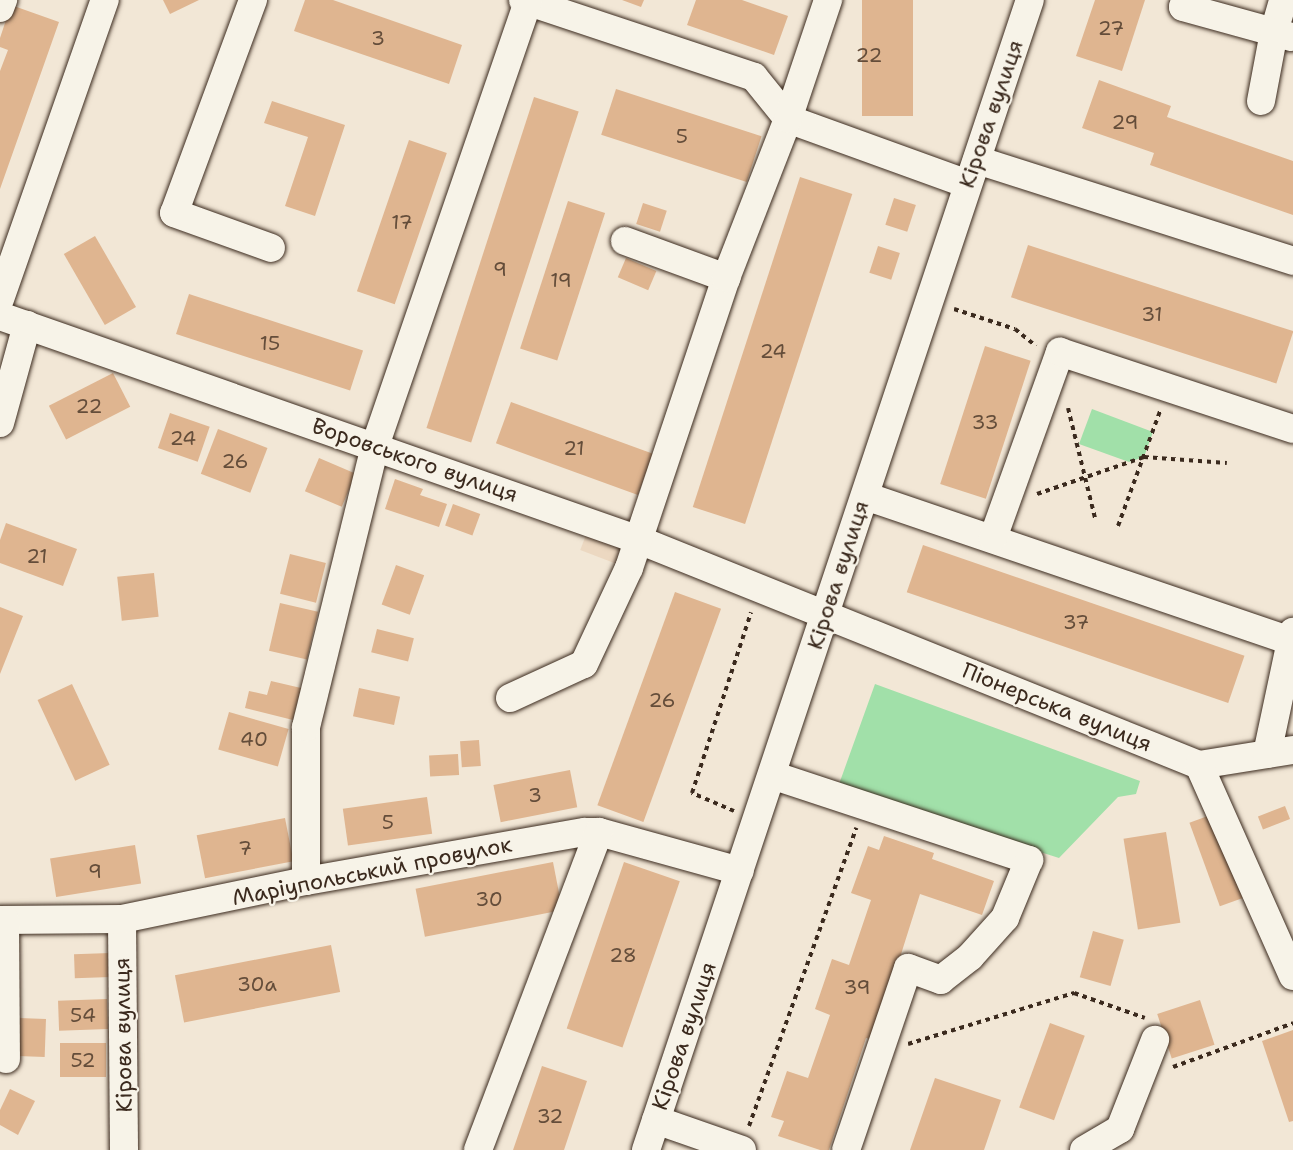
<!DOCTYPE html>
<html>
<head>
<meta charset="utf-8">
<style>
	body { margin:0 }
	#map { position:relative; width:1293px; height:1150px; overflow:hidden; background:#f2e7d6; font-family:"Shantell Sans",sans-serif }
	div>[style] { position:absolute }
	.built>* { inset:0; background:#ecd8c1; transform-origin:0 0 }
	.green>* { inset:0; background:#a1e0a9 }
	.building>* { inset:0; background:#dfb590; transform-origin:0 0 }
	.path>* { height:4px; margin-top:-2px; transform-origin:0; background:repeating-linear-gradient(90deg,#3b2a1e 0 4.5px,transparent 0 9px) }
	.roads { filter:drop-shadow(0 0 2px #3b2a1e) drop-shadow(0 0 2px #3b2a1e) }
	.minor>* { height:28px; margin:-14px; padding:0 14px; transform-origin:14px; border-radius:14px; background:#f7f3e8 }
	span { translate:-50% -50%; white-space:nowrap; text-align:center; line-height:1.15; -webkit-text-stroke:4.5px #f7f3e8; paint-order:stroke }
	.number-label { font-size:20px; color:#644d3a }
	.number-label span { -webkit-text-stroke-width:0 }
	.street-label { font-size:22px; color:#3b2a1e }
</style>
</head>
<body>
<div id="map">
	<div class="built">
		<i style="left:591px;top:522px;width:51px;height:30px;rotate:21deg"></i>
	</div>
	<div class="green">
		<i style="clip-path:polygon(1092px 409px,1153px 432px,1144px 457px,1129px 462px,1079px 444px)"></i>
		<i style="clip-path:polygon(875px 684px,1140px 781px,1136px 794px,1118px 797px,1059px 858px,838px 787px)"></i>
	</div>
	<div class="building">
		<i style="clip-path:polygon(163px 0,199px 0,170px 14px)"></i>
		<i style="clip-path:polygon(305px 0,333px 0,462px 45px,449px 84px,294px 31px)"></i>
		<i style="clip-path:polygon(622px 0,644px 0,641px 7px)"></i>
		<i style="clip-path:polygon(696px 0,742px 0,788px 16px,774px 55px,687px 25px)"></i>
		<i style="left:862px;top:0;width:51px;height:116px"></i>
		<i style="clip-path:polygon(1095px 0,1145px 0,1122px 71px,1076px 56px)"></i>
		<i style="clip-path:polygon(11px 5px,59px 22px,0 189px,0 71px,8px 50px,0 47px,0 38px)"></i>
		<i style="clip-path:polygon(1099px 80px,1171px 106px,1167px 117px,1293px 161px,1293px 215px,1150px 165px,1154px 153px,1082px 128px)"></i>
		<i style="left:616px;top:89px;width:153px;height:48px;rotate:18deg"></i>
		<i style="left:534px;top:97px;width:47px;height:348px;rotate:18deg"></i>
		<i style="clip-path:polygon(272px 101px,345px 125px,315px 216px,285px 206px,308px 137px,264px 123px)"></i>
		<i style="left:409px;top:140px;width:40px;height:160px;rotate:19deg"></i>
		<i style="left:800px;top:177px;width:55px;height:347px;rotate:18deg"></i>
		<i style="left:894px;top:198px;width:23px;height:28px;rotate:18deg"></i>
		<i style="left:568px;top:201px;width:39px;height:155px;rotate:18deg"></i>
		<i style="left:643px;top:203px;width:25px;height:22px;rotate:18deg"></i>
		<i style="left:95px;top:236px;width:82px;height:36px;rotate:60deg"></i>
		<i style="left:1028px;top:245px;width:279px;height:55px;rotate:18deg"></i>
		<i style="left:878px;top:246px;width:23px;height:28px;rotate:18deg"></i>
		<i style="left:626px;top:258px;width:33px;height:21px;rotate:23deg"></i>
		<i style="left:189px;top:294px;width:183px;height:42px;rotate:18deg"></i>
		<i style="left:985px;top:346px;width:48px;height:145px;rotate:18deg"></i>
		<i style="left:113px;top:373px;width:38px;height:72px;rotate:63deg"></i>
		<i style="left:511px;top:402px;width:151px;height:44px;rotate:20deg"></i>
		<i style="left:170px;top:413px;width:42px;height:37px;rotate:19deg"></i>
		<i style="left:218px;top:429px;width:53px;height:48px;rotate:21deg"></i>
		<i style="left:319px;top:458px;width:40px;height:36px;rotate:23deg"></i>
		<i style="clip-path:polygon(395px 479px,423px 489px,420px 495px,447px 504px,439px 527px,385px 509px)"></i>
		<i style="left:453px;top:504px;width:29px;height:23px;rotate:20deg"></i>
		<i style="clip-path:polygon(6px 523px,77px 549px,63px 586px,0 563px,0 540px)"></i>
		<i style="left:923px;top:545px;width:340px;height:50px;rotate:19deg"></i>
		<i style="left:290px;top:554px;width:37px;height:41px;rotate:14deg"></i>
		<i style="left:396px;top:565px;width:30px;height:42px;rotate:20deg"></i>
		<i style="left:154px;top:573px;width:44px;height:37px;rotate:84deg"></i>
		<i style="left:675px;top:592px;width:49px;height:227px;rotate:20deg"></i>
		<i style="left:280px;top:603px;width:39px;height:49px;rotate:13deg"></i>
		<i style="clip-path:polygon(0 607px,23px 616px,0 674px)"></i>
		<i style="left:377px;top:629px;width:38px;height:24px;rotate:14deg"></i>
		<i style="clip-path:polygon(271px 681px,301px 688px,293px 720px,245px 708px,249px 691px,267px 695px)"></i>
		<i style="left:72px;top:684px;width:89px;height:38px;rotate:65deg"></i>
		<i style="left:359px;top:688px;width:42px;height:29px;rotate:12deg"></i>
		<i style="left:229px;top:712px;width:62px;height:39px;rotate:16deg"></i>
		<i style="left:479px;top:740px;width:26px;height:19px;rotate:86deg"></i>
		<i style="left:458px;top:754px;width:21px;height:29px;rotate:87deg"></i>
		<i style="left:570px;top:770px;width:38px;height:78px;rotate:79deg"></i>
		<i style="left:427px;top:797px;width:37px;height:85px;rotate:82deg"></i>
		<i style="left:1285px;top:806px;width:14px;height:29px;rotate:69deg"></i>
		<i style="left:1227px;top:809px;width:89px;height:40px;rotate:70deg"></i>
		<i style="left:285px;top:818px;width:44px;height:90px;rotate:79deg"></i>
		<i style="left:1166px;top:832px;width:92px;height:43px;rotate:81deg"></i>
		<i style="clip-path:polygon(884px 836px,934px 853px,932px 859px,994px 881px,982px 915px,920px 894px,874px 1040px,866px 1038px,829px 1150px,820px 1150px,778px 1136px,784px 1121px,771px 1117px,787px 1071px,808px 1078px,830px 1015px,815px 1009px,832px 959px,849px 965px,871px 900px,851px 893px,868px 846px,879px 850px)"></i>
		<i style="left:135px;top:845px;width:39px;height:86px;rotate:81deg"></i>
		<i style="left:553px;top:862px;width:49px;height:140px;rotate:79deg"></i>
		<i style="left:624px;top:862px;width:59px;height:176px;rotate:19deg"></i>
		<i style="left:1093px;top:931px;width:32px;height:48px;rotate:16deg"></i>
		<i style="left:331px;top:945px;width:48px;height:159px;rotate:79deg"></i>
		<i style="left:110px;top:953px;width:24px;height:36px;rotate:88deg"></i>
		<i style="left:107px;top:999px;width:30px;height:49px;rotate:88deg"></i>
		<i style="left:1200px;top:1000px;width:47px;height:45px;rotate:72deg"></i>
		<i style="left:19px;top:1018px;width:27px;height:38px;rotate:2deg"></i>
		<i style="left:1050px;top:1023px;width:37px;height:90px;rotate:20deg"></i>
		<i style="clip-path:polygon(1293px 1030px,1293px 1121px,1289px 1122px,1262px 1041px)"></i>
		<i style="left:106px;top:1043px;width:34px;height:46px;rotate:90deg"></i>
		<i style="clip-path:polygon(542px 1066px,587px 1081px,564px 1150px,513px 1150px)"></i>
		<i style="clip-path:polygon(935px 1078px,1001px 1100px,984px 1150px,910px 1150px)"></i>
		<i style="clip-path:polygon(10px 1089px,35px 1101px,18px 1135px,0 1125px,0 1110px)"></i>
	</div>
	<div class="path">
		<i style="left:954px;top:309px;width:64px;rotate:18.2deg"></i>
		<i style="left:1015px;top:329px;width:27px;rotate:39deg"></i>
		<i style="left:1068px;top:408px;width:113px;rotate:76.2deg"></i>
		<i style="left:1037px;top:494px;width:113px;rotate:-19.1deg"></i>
		<i style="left:1144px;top:457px;width:83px;rotate:4.1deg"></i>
		<i style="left:1118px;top:526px;width:122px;rotate:-69.9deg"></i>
		<i style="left:734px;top:811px;width:46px;rotate:-156.8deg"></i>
		<i style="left:692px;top:793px;width:190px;rotate:-71.9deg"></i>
		<i style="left:908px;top:1044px;width:174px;rotate:-17.1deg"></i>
		<i style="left:1074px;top:993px;width:75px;rotate:19.4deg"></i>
		<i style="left:1173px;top:1067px;width:128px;rotate:-20.1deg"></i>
		<i style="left:749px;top:1126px;width:317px;rotate:-70.2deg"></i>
	</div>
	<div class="roads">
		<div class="minor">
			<i style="left:253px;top:0;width:227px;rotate:110.3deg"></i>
			<i style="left:174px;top:213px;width:103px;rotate:19.8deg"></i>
			<i style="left:523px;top:0;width:243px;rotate:18.4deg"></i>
			<i style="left:754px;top:77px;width:54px;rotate:51deg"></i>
			<i style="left:788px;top:119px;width:191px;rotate:19.9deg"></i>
			<i style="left:1189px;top:0;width:9px;rotate:131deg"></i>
			<i style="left:1183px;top:7px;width:94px;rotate:15.4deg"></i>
			<i style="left:1274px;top:32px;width:33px;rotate:-74deg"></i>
			<i style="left:0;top:8px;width:9px;rotate:-69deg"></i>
			<i style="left:1261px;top:101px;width:70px;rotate:-79.3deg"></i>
			<i style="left:1274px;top:32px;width:18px;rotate:16deg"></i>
			<i style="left:977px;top:160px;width:332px;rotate:17.7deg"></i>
			<i style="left:625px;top:241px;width:108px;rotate:20.1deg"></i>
			<i style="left:0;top:299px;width:317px;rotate:-70.7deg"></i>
			<i style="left:0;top:316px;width:677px;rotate:19.32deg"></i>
			<i style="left:639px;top:540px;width:604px;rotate:21.89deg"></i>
			<i style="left:1199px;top:765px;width:95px;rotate:-9.1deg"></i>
			<i style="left:0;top:423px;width:102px;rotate:-74.6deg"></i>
			<i style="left:865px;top:496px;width:449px;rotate:18.8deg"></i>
			<i style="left:993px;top:538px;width:198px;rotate:-70.2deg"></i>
			<i style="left:1060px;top:352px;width:245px;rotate:18.3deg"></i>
			<i style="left:510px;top:698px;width:81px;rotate:-24.7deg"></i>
			<i style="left:584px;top:664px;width:106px;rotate:-64.9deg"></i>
			<i style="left:629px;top:568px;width:306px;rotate:-71.5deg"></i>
			<i style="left:726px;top:278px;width:171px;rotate:-68.7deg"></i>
			<i style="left:788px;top:119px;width:126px;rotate:-71.4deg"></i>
			<i style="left:1267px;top:754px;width:125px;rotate:-78deg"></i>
			<i style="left:1199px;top:765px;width:231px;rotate:66deg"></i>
			<i style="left:772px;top:775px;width:271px;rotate:18.3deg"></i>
			<i style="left:1029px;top:860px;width:63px;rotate:112.5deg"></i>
			<i style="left:1005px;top:918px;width:52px;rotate:131.9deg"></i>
			<i style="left:970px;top:957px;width:37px;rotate:142deg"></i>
			<i style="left:941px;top:980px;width:35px;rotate:-160deg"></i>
			<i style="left:908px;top:968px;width:192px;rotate:108.8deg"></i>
			<i style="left:306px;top:881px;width:154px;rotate:-90deg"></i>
			<i style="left:306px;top:727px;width:289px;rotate:-76.2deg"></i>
			<i style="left:375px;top:446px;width:472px;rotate:-71deg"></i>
			<i style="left:122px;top:919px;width:231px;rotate:89.5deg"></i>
			<i style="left:0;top:920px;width:122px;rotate:-0.5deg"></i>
			<i style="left:122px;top:919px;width:188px;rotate:-11.7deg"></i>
			<i style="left:306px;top:881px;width:283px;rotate:-10deg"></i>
			<i style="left:585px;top:832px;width:14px"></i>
			<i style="left:599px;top:832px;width:146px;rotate:15.5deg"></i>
			<i style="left:5px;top:920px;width:139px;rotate:89.6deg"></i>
			<i style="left:656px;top:1120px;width:91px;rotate:19.2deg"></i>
			<i style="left:478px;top:1150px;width:340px;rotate:-69.2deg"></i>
			<i style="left:646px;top:1150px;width:1212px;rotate:-71.54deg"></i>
			<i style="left:1084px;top:1150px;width:42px;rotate:-30.3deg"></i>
			<i style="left:1120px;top:1129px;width:96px;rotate:-68.5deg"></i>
		</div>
	</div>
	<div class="number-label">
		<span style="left:1111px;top:28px">27</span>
		<span style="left:378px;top:38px">3</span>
		<span style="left:869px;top:55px">22</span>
		<span style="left:1125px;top:122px">29</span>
		<span style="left:682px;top:136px">5</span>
		<span style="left:402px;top:222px">17</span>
		<span style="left:500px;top:269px">9</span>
		<span style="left:561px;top:280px">19</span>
		<span style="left:1152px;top:314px">31</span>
		<span style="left:270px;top:343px">15</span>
		<span style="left:773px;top:351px">24</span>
		<span style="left:89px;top:406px">22</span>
		<span style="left:985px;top:422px">33</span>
		<span style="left:183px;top:438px">24</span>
		<span style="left:574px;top:448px">21</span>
		<span style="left:235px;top:461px">26</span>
		<span style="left:37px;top:556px">21</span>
		<span style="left:1076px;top:622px">37</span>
		<span style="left:662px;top:700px">26</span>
		<span style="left:254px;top:739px">40</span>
		<span style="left:535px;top:795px">3</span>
		<span style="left:388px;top:822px">5</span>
		<span style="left:245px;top:848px">7</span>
		<span style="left:95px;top:871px">9</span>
		<span style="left:489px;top:899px">30</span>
		<span style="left:623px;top:955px">28</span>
		<span style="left:257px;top:984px">30а</span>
		<span style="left:857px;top:987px">39</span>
		<span style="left:83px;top:1015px">54</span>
		<span style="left:83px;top:1060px">52</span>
		<span style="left:550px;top:1116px">32</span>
	</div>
	<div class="street-label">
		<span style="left:991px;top:114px;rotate:-71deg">Кірова вулиця</span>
		<span style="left:415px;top:460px;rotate:19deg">Воровського вулиця</span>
		<span style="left:838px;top:575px;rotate:-72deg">Кірова вулиця</span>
		<span style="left:1057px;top:707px;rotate:22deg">Піонерська вулиця</span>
		<span style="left:372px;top:871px;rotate:-11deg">Маріупольський провулок</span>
		<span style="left:123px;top:1035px;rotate:-91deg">Кірова вулиця</span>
		<span style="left:684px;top:1036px;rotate:-71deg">Кірова вулиця</span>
	</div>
</div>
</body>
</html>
